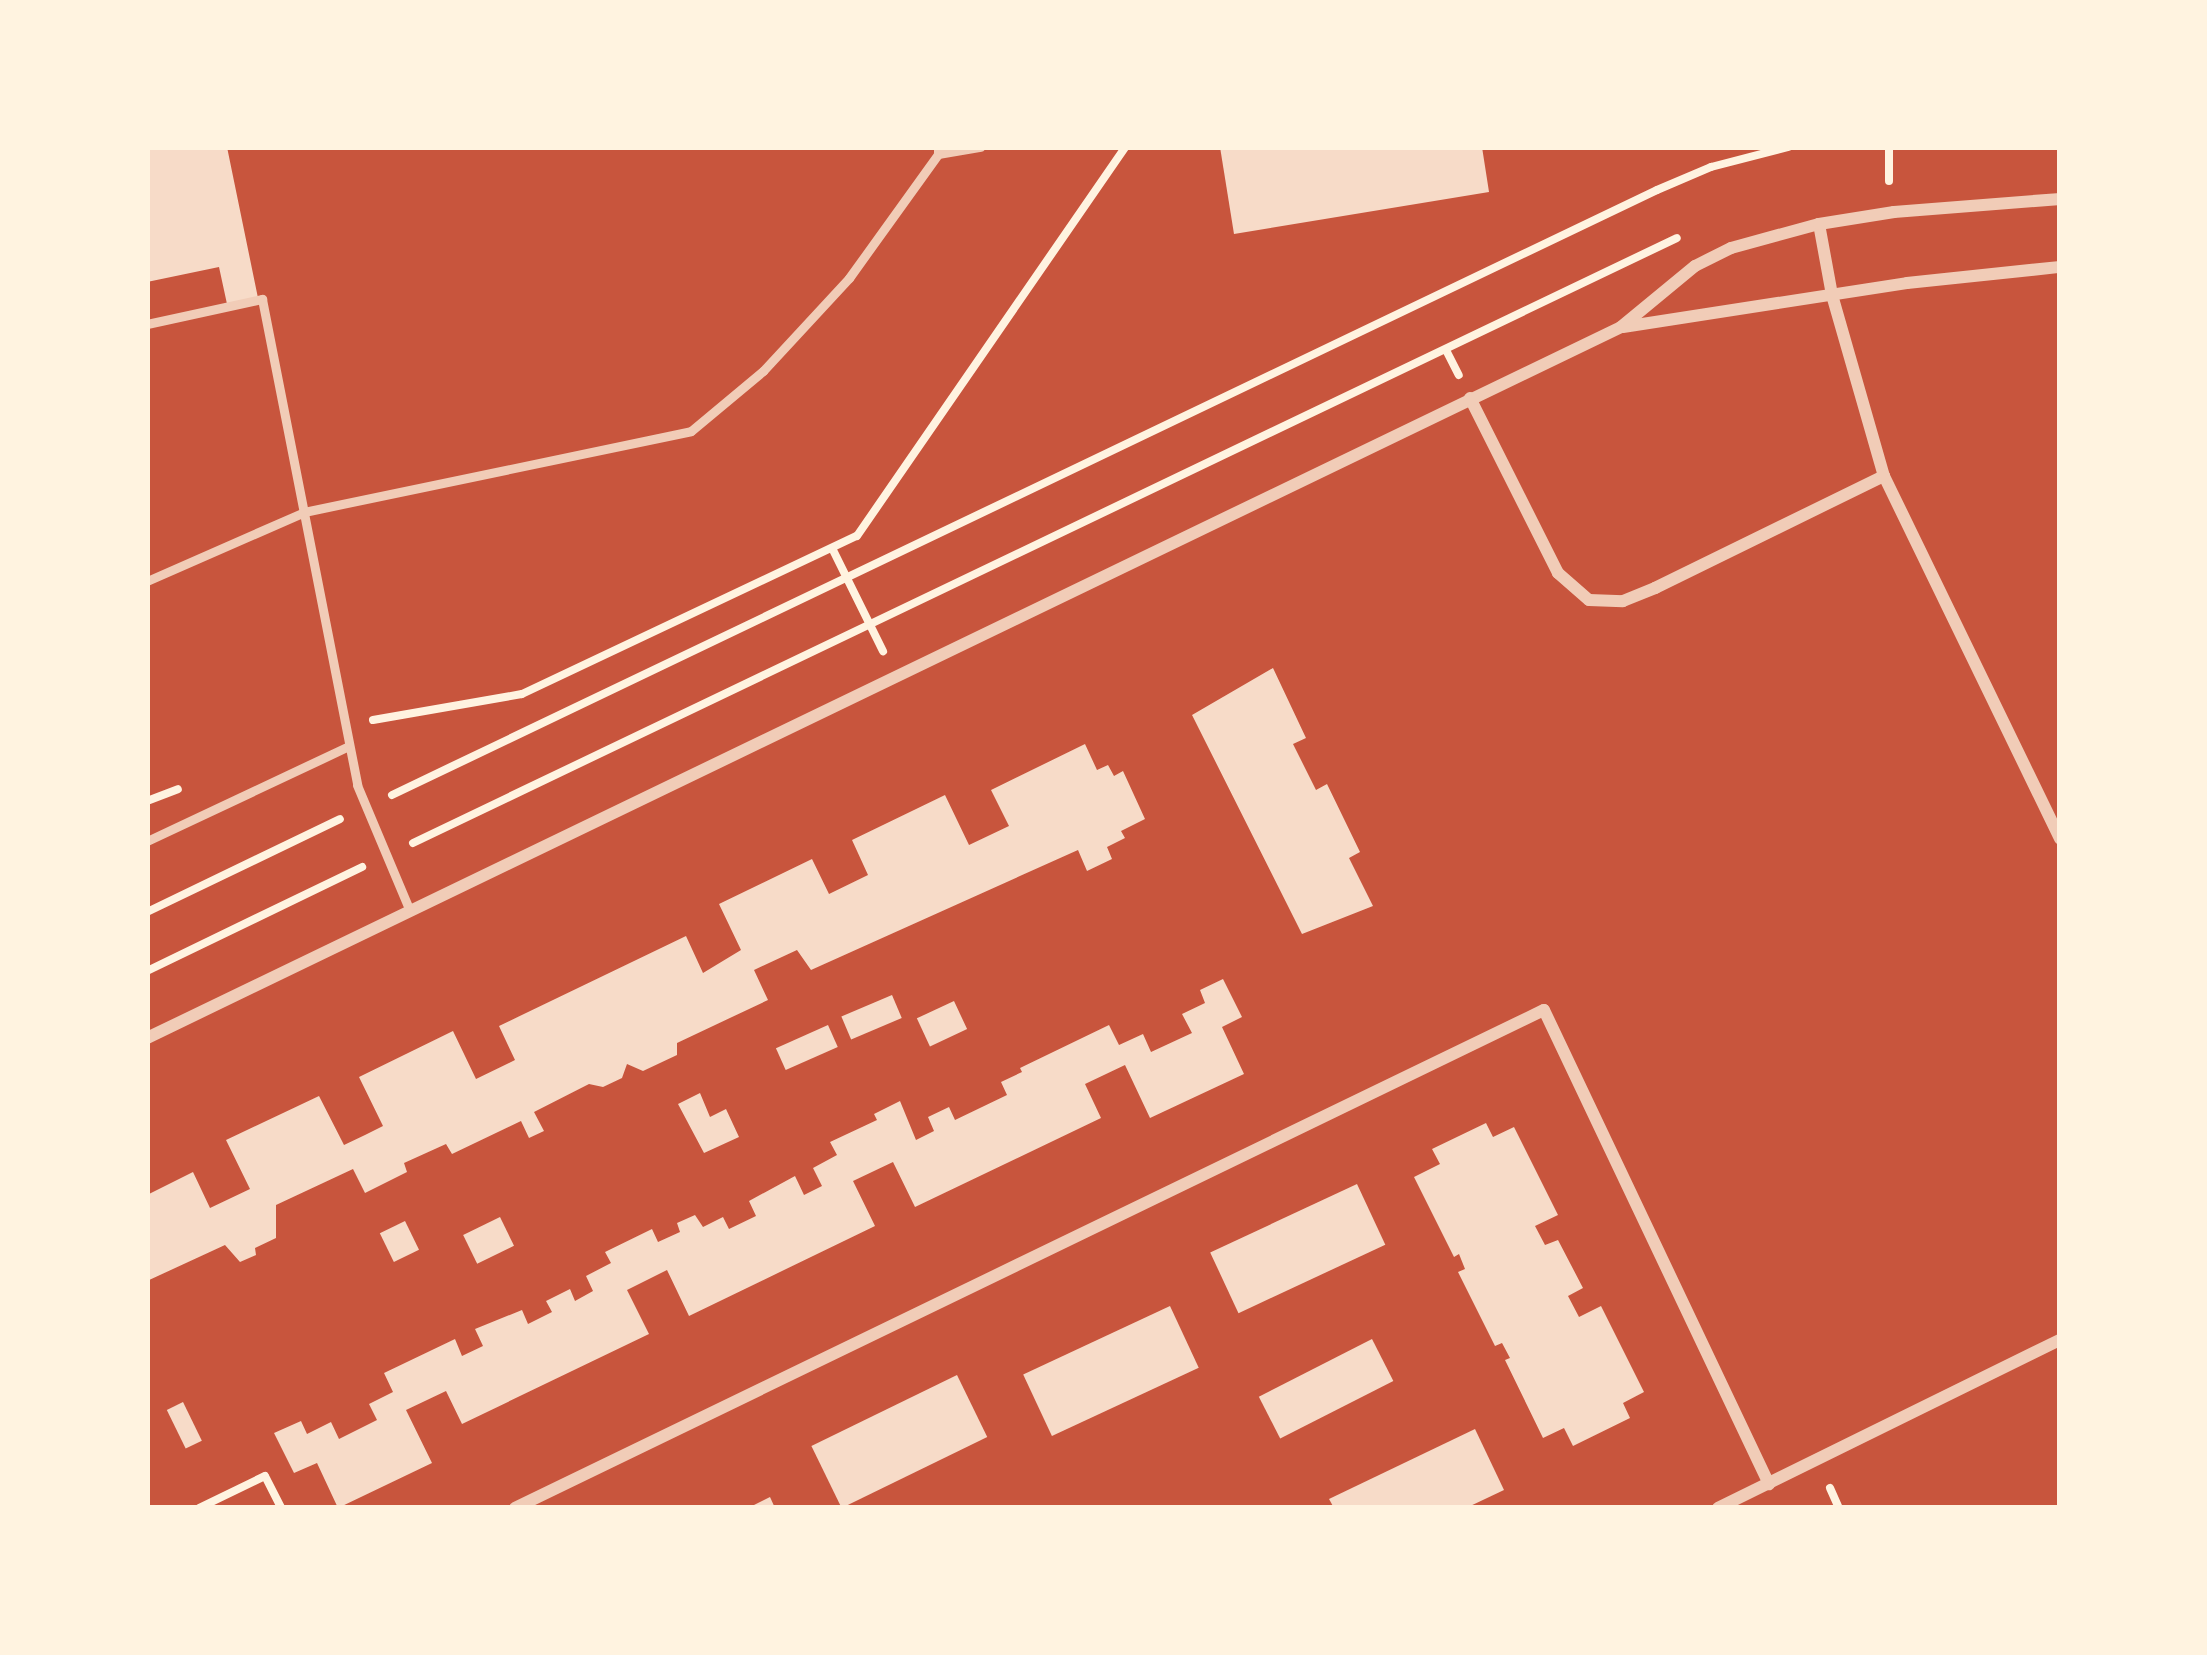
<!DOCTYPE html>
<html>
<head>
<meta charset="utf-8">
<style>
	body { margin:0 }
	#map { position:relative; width:2207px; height:1655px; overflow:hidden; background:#c8553d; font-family:Arial,sans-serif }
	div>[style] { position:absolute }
	.building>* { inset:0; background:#f7dbc8; transform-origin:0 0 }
	.path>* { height:8px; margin:-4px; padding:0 4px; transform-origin:4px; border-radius:4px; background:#fff3e0 }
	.service>* { height:9px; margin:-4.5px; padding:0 4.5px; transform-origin:4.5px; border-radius:4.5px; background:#f1ccb7 }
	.minor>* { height:12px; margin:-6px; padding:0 6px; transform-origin:6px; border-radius:6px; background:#f1ccb7 }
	span { translate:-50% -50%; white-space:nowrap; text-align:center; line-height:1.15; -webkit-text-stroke:10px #fff3e0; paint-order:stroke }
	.frame { position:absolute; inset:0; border:150px solid #fff3e0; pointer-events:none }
</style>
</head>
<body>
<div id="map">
	<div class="building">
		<i style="clip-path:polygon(147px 147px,227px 147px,258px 298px,227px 304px,219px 267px,147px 282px)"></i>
		<i style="clip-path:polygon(1220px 147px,1482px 147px,1489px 192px,1234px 234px)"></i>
		<i style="clip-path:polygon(1273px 668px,1306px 738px,1293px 744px,1316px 790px,1327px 784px,1360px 852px,1349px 858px,1373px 906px,1302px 934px,1192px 715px)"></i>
		<i style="clip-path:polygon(1085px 744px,1097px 770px,1108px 765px,1114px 776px,1123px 771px,1145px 819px,1121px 831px,1125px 838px,1107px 847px,1112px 859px,1087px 871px,1078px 850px,811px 970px,797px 950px,754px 970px,768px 1000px,677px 1043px,677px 1055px,643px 1071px,627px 1064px,622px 1078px,603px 1087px,589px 1084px,534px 1112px,544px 1131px,529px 1138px,521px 1121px,452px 1154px,446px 1144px,404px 1163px,407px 1172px,365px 1193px,353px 1169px,276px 1205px,276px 1238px,255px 1248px,256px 1255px,240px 1262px,225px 1245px,147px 1281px,147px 1195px,193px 1172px,210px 1208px,250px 1189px,226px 1140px,319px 1096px,344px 1145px,365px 1135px,383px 1126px,359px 1077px,453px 1031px,476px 1079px,515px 1060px,499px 1026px,686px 936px,703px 973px,741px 950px,719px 904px,812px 859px,829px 894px,868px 875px,852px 840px,945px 795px,969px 845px,1009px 826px,991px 790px)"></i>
		<i style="clip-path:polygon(1223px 979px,1242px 1017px,1222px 1027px,1244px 1074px,1150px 1118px,1125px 1065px,1085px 1084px,1101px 1118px,915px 1207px,893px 1162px,853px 1181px,875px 1226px,689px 1316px,667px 1270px,627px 1290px,649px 1334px,462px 1424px,446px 1391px,406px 1410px,432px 1463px,338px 1508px,317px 1463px,294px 1473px,274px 1433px,301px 1421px,307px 1434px,331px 1422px,339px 1439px,377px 1420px,369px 1404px,393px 1392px,384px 1373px,455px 1339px,462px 1356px,483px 1346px,475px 1329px,522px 1310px,528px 1324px,552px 1312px,546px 1301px,570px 1289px,575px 1301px,593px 1291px,586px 1276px,611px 1263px,605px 1252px,652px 1229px,658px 1242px,680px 1232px,677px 1223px,695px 1215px,703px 1227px,723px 1217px,729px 1229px,756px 1216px,749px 1201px,795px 1176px,804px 1195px,822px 1186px,813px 1168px,837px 1155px,830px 1142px,877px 1120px,874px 1114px,900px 1101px,916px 1140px,934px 1131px,928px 1117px,949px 1107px,955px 1120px,1007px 1095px,1001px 1082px,1022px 1072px,1020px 1068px,1109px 1025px,1119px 1045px,1143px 1034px,1151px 1052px,1192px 1033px,1182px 1014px,1205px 1003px,1200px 990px)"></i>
		<i style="left:892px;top:995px;width:25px;height:55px;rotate:67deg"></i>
		<i style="left:954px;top:1001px;width:31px;height:41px;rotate:65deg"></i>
		<i style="left:828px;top:1025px;width:24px;height:57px;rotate:66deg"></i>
		<i style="clip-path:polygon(700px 1093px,710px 1117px,726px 1109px,739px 1137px,704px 1153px,678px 1104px)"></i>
		<i style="clip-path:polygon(1486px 1123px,1493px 1137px,1514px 1127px,1558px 1215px,1535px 1226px,1545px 1245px,1558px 1240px,1583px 1288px,1568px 1296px,1579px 1317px,1601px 1306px,1644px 1392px,1623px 1403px,1630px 1418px,1573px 1446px,1564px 1428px,1543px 1438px,1505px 1360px,1510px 1358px,1502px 1343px,1495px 1346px,1458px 1272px,1465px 1269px,1459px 1254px,1454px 1257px,1414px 1177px,1440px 1164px,1432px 1149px)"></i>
		<i style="left:1357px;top:1184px;width:67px;height:162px;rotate:65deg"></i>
		<i style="left:500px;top:1217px;width:32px;height:41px;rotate:64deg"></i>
		<i style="left:405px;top:1221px;width:32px;height:28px;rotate:64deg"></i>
		<i style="left:1170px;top:1306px;width:68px;height:162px;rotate:65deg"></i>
		<i style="left:1372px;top:1339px;width:47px;height:127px;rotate:63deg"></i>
		<i style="left:957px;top:1375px;width:69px;height:162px;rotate:64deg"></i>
		<i style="left:183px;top:1402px;width:43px;height:18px;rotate:64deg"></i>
		<i style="clip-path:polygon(1475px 1429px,1504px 1490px,1466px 1508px,1334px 1508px,1329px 1499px)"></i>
		<i style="clip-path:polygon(770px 1497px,775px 1508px,748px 1508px)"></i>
	</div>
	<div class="path">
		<i style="left:1889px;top:147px;width:34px;rotate:90deg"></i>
		<i style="left:1446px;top:350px;width:28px;rotate:63deg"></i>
		<i style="left:833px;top:550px;width:113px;rotate:63.7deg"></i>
		<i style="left:373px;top:720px;width:151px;rotate:-9.9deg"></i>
		<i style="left:522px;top:694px;width:370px;rotate:-25.3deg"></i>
		<i style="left:857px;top:536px;width:472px;rotate:-55.4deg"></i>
		<i style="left:392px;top:795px;width:1402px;rotate:-25.56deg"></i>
		<i style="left:1657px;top:190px;width:59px;rotate:-23.1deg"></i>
		<i style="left:1711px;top:167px;width:80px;rotate:-14.6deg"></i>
		<i style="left:147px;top:801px;width:33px;rotate:-21deg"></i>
		<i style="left:413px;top:843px;width:1401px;rotate:-25.58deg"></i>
		<i style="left:147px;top:912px;width:214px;rotate:-25.7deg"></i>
		<i style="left:147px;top:971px;width:239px;rotate:-25.8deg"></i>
		<i style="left:1830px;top:1488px;width:22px;rotate:66deg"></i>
		<i style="left:199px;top:1508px;width:73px;rotate:-25.9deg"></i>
		<i style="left:265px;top:1476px;width:36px;rotate:63deg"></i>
	</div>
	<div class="service">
		<i style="left:938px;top:154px;width:43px;rotate:-9.5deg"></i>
		<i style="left:147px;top:324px;width:118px;rotate:-12.3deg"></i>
		<i style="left:262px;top:299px;width:495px;rotate:78.9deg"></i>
		<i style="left:357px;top:785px;width:137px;rotate:67.2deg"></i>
		<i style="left:147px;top:581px;width:171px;rotate:-23.7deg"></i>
		<i style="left:304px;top:512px;width:395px;rotate:-11.8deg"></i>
		<i style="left:691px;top:431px;width:94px;rotate:-39.8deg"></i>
		<i style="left:763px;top:371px;width:127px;rotate:-47.2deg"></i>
		<i style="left:849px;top:278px;width:153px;rotate:-54.3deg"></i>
		<i style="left:938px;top:154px;width:7px;rotate:-90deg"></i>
		<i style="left:147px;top:841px;width:223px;rotate:-25.2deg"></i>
	</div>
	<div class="minor">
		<i style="left:1819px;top:224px;width:72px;rotate:79.6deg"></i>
		<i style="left:1832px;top:295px;width:188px;rotate:74deg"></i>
		<i style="left:1884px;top:476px;width:403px;rotate:64.1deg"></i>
		<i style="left:1623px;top:327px;width:287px;rotate:-8.8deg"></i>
		<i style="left:1907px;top:283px;width:154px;rotate:-6deg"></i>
		<i style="left:1470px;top:398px;width:196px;rotate:63.3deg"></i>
		<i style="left:1558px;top:573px;width:41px;rotate:41.1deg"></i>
		<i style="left:1589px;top:600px;width:34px;rotate:2deg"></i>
		<i style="left:1623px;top:601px;width:35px;rotate:-22deg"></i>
		<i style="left:1655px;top:588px;width:255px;rotate:-26.1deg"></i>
		<i style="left:147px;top:1038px;width:1637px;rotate:-25.75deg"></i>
		<i style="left:1621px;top:327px;width:96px;rotate:-39.5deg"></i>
		<i style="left:1695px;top:266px;width:40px;rotate:-26.6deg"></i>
		<i style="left:1731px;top:248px;width:91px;rotate:-15.3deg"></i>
		<i style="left:1819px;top:224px;width:76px;rotate:-9.1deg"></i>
		<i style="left:1894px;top:212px;width:167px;rotate:-4.5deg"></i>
		<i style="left:515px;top:1508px;width:1143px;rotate:-25.83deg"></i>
		<i style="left:1544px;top:1010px;width:525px;rotate:64.61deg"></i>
		<i style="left:1718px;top:1508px;width:381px;rotate:-26.2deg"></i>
	</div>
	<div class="frame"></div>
</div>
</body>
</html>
